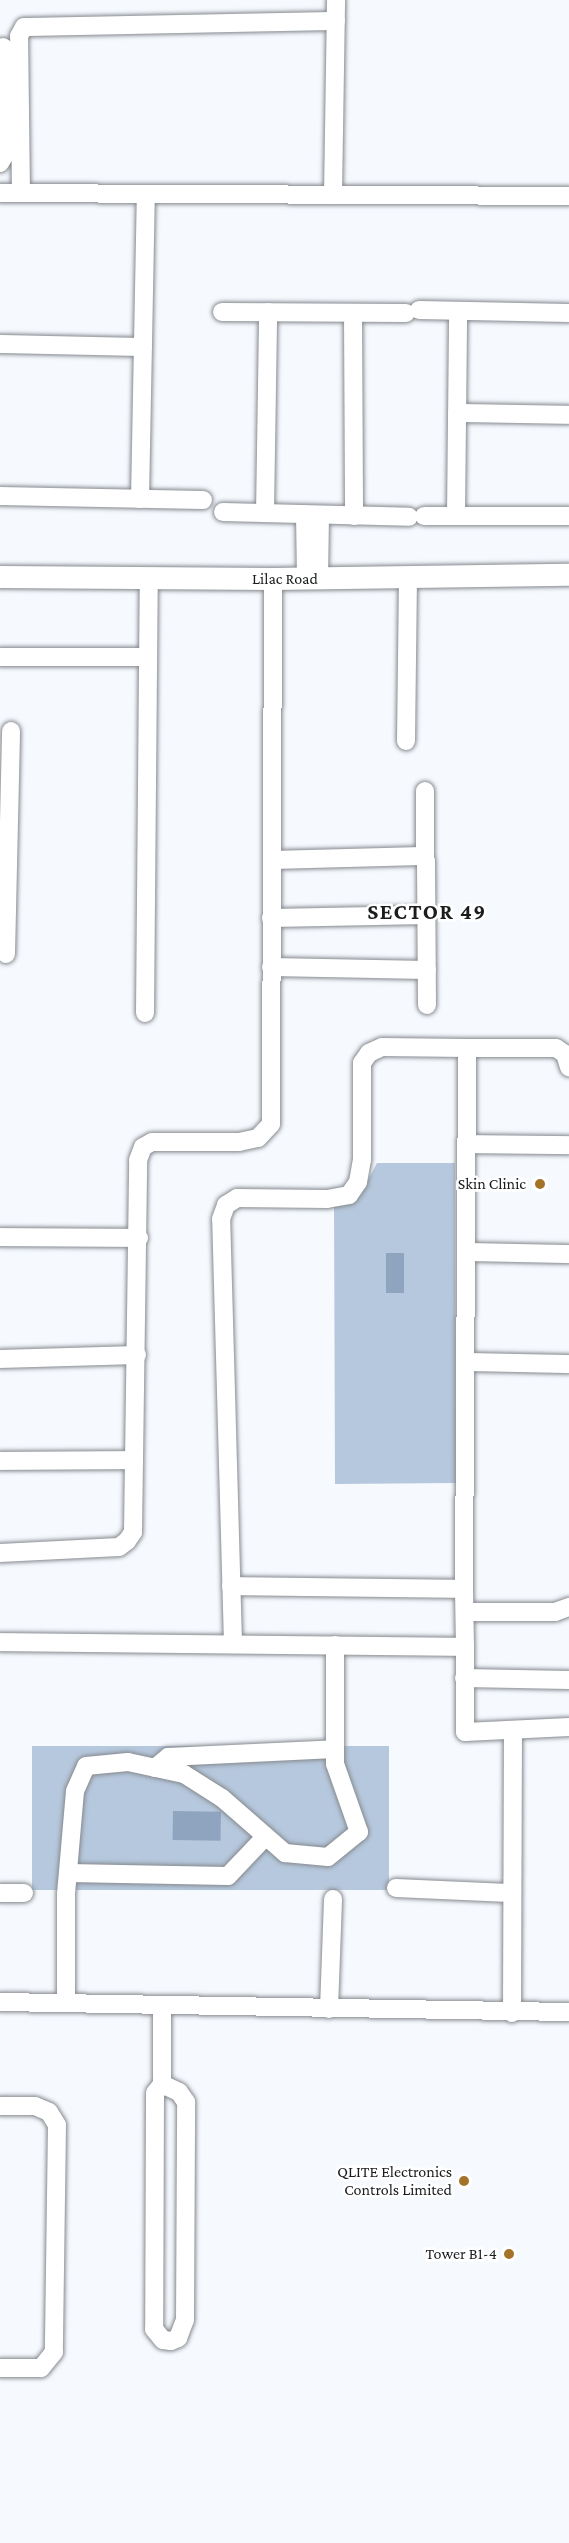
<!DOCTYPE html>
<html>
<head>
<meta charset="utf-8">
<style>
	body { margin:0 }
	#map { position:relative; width:569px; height:2543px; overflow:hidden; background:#f6faff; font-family:"Crimson Pro",serif }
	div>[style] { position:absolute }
	.green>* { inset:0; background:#b6c8dd; transform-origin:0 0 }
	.water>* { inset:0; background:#8fa5bf; transform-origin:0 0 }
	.roads { filter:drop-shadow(0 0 2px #868a8f) drop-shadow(0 0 2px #868a8f) }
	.minor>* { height:18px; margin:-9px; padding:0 9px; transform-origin:9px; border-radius:9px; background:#fff }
	.tertiary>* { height:22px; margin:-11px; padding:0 11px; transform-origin:11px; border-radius:11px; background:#fff }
	.dots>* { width:16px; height:16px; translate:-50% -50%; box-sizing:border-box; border:3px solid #fff; border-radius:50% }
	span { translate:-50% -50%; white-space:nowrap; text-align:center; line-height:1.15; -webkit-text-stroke:5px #fff; paint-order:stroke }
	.street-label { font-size:16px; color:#1a1c1d }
	.poi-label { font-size:16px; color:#1a1c1d }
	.right { translate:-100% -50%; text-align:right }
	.district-label { font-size:22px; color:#1a1c1d; font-weight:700; letter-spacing:1.5px }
</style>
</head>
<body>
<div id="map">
	<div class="green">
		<i style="clip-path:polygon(377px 1163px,455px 1163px,456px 1483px,335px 1484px,334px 1202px,356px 1202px)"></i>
		<i style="left:32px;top:1746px;width:357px;height:144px"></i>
	</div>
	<div class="water">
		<i style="left:386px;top:1253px;width:18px;height:40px"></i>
		<i style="left:173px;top:1811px;width:48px;height:29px;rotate:1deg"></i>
	</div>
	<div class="roads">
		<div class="minor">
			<i style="left:0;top:163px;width:8px;rotate:-60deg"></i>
			<i style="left:4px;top:156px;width:109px;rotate:-90.5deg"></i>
			<i style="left:0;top:193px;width:569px;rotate:0.3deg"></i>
			<i style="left:21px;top:193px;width:157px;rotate:-90.7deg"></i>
			<i style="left:19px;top:36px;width:10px;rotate:-61deg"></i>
			<i style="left:24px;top:27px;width:312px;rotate:-1.1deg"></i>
			<i style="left:333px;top:195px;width:195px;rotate:-89.1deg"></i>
			<i style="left:419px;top:310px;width:150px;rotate:1.1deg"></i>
			<i style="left:222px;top:312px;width:184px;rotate:0.3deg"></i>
			<i style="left:353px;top:313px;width:203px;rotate:89.7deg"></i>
			<i style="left:0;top:344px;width:143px;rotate:1.2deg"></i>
			<i style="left:457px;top:413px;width:112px;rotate:1deg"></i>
			<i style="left:0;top:496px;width:203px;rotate:1.1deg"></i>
			<i style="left:140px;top:499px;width:305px;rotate:-88.9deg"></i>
			<i style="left:223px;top:512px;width:186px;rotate:1.5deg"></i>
			<i style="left:265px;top:513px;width:201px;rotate:-89.1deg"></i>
			<i style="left:305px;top:514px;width:65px;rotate:89.1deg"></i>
			<i style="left:424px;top:516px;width:145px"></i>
			<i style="left:456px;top:516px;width:205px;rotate:-89.4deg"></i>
			<i style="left:319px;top:579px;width:64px;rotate:-89.1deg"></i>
			<i style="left:0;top:657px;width:148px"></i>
			<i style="left:406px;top:741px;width:162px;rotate:-89.3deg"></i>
			<i style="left:425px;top:858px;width:67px;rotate:-90deg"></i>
			<i style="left:272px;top:860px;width:150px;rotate:-1.5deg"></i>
			<i style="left:422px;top:856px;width:6px;rotate:51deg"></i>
			<i style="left:426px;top:861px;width:144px;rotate:89.6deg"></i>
			<i style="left:271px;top:918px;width:156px;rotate:-1.1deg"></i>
			<i style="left:6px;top:954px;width:223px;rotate:-88.7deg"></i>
			<i style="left:271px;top:967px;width:156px;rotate:1.1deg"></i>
			<i style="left:145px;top:1013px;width:436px;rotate:-89.5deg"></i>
			<i style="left:467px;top:1144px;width:102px;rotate:0.6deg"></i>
			<i style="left:0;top:1237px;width:139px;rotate:0.4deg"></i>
			<i style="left:466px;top:1252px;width:103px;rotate:1.1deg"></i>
			<i style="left:0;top:1359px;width:137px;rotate:-1.7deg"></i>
			<i style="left:466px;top:1362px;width:103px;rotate:1.1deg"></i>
			<i style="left:0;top:1461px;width:134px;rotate:-0.4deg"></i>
			<i style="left:0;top:1553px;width:119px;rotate:-2.9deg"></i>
			<i style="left:119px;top:1547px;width:10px;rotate:-37deg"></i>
			<i style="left:127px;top:1541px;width:11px;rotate:-56deg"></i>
			<i style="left:133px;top:1532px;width:372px;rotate:-89.2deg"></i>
			<i style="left:138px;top:1160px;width:14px;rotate:-69deg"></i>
			<i style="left:143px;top:1147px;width:10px;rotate:-29deg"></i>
			<i style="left:152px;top:1142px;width:87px"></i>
			<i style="left:239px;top:1142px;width:19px;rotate:-12deg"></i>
			<i style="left:258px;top:1138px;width:19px;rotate:-47deg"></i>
			<i style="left:271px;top:1124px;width:535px;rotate:-89.79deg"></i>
			<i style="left:464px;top:1589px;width:541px;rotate:-89.68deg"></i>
			<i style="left:467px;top:1048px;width:89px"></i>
			<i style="left:556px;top:1048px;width:11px;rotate:34deg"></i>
			<i style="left:565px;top:1054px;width:14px;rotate:73deg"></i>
			<i style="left:465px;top:1612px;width:90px"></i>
			<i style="left:555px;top:1612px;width:15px;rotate:-20deg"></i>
			<i style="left:0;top:1642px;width:465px;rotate:0.6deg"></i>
			<i style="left:465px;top:1647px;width:58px;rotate:-91deg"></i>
			<i style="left:464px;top:1589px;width:233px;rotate:-179.3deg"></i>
			<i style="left:233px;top:1643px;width:424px;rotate:-91.6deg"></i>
			<i style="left:221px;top:1219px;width:15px;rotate:-70deg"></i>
			<i style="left:226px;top:1205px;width:13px;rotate:-32deg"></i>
			<i style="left:237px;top:1198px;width:90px;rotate:0.6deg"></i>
			<i style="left:327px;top:1199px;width:22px;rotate:-10deg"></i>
			<i style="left:349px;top:1195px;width:16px;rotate:-55deg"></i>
			<i style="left:358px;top:1182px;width:22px;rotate:-80deg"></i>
			<i style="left:362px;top:1160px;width:97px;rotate:-90deg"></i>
			<i style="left:362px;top:1063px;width:12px;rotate:-55deg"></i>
			<i style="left:369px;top:1053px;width:14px;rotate:-25deg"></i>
			<i style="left:382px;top:1047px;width:85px;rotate:0.7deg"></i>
			<i style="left:465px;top:1647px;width:85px;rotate:90deg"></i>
			<i style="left:465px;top:1732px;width:104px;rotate:-2.8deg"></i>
			<i style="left:464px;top:1678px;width:105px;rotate:1.1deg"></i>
			<i style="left:155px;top:1768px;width:17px;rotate:-40deg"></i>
			<i style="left:168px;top:1757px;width:167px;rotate:-2.7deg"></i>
			<i style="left:68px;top:1873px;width:160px;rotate:1.1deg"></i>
			<i style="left:228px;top:1876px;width:54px;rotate:-46.5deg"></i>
			<i style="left:396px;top:1888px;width:116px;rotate:2.5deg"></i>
			<i style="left:0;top:1893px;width:24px"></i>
			<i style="left:0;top:2002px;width:569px;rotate:1.01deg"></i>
			<i style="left:66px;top:2003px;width:109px;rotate:-90deg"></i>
			<i style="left:66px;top:1894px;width:103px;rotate:-85deg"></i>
			<i style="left:75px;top:1791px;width:27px;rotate:-66deg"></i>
			<i style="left:86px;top:1766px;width:42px;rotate:-5.4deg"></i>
			<i style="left:128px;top:1762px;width:57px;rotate:12.1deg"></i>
			<i style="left:184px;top:1774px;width:45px;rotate:32.3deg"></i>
			<i style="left:222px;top:1798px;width:84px;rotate:41.1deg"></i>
			<i style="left:285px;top:1853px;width:43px;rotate:5.3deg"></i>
			<i style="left:328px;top:1857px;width:40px;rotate:-39deg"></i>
			<i style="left:359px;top:1832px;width:72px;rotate:-109.4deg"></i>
			<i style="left:335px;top:1764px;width:119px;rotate:-90deg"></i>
			<i style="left:162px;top:2005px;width:79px;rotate:90deg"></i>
			<i style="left:162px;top:2084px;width:11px;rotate:128deg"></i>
			<i style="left:155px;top:2093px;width:236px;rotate:90.2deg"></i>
			<i style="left:154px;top:2329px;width:14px;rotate:51deg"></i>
			<i style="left:163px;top:2340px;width:8px;rotate:7deg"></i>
			<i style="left:171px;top:2341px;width:8px;rotate:-23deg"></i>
			<i style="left:178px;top:2338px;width:19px;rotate:-69deg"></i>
			<i style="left:185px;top:2320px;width:218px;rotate:-89.7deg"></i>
			<i style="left:186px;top:2102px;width:12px;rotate:-125deg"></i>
			<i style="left:179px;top:2092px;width:19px;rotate:-155deg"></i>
			<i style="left:329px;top:2009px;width:110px;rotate:-87.9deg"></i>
			<i style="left:512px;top:2013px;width:283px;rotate:-89.8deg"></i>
			<i style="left:0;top:2106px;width:35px"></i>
			<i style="left:35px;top:2106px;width:15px;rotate:23deg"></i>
			<i style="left:49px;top:2112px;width:15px;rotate:58deg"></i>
			<i style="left:57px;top:2125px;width:227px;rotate:90.8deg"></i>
			<i style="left:54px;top:2352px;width:21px;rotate:129deg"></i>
			<i style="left:41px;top:2368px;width:41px;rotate:180deg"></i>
		</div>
		<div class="tertiary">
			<i style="left:0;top:577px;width:273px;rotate:0.4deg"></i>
			<i style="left:273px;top:579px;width:296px;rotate:-0.8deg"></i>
		</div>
	</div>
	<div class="dots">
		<i style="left:540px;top:1184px;background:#a47329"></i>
		<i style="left:464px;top:2181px;background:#a47329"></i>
		<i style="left:509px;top:2254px;background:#a47329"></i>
	</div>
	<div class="street-label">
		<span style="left:285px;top:579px">Lilac Road</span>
	</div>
	<div class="poi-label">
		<span class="right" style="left:526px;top:1184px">Skin Clinic</span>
		<span class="right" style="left:452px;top:2181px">QLITE Electronics<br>Controls Limited</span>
		<span class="right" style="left:497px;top:2254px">Tower B1-4</span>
	</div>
	<div class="district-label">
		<span style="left:427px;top:912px">SECTOR 49</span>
	</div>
</div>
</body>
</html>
